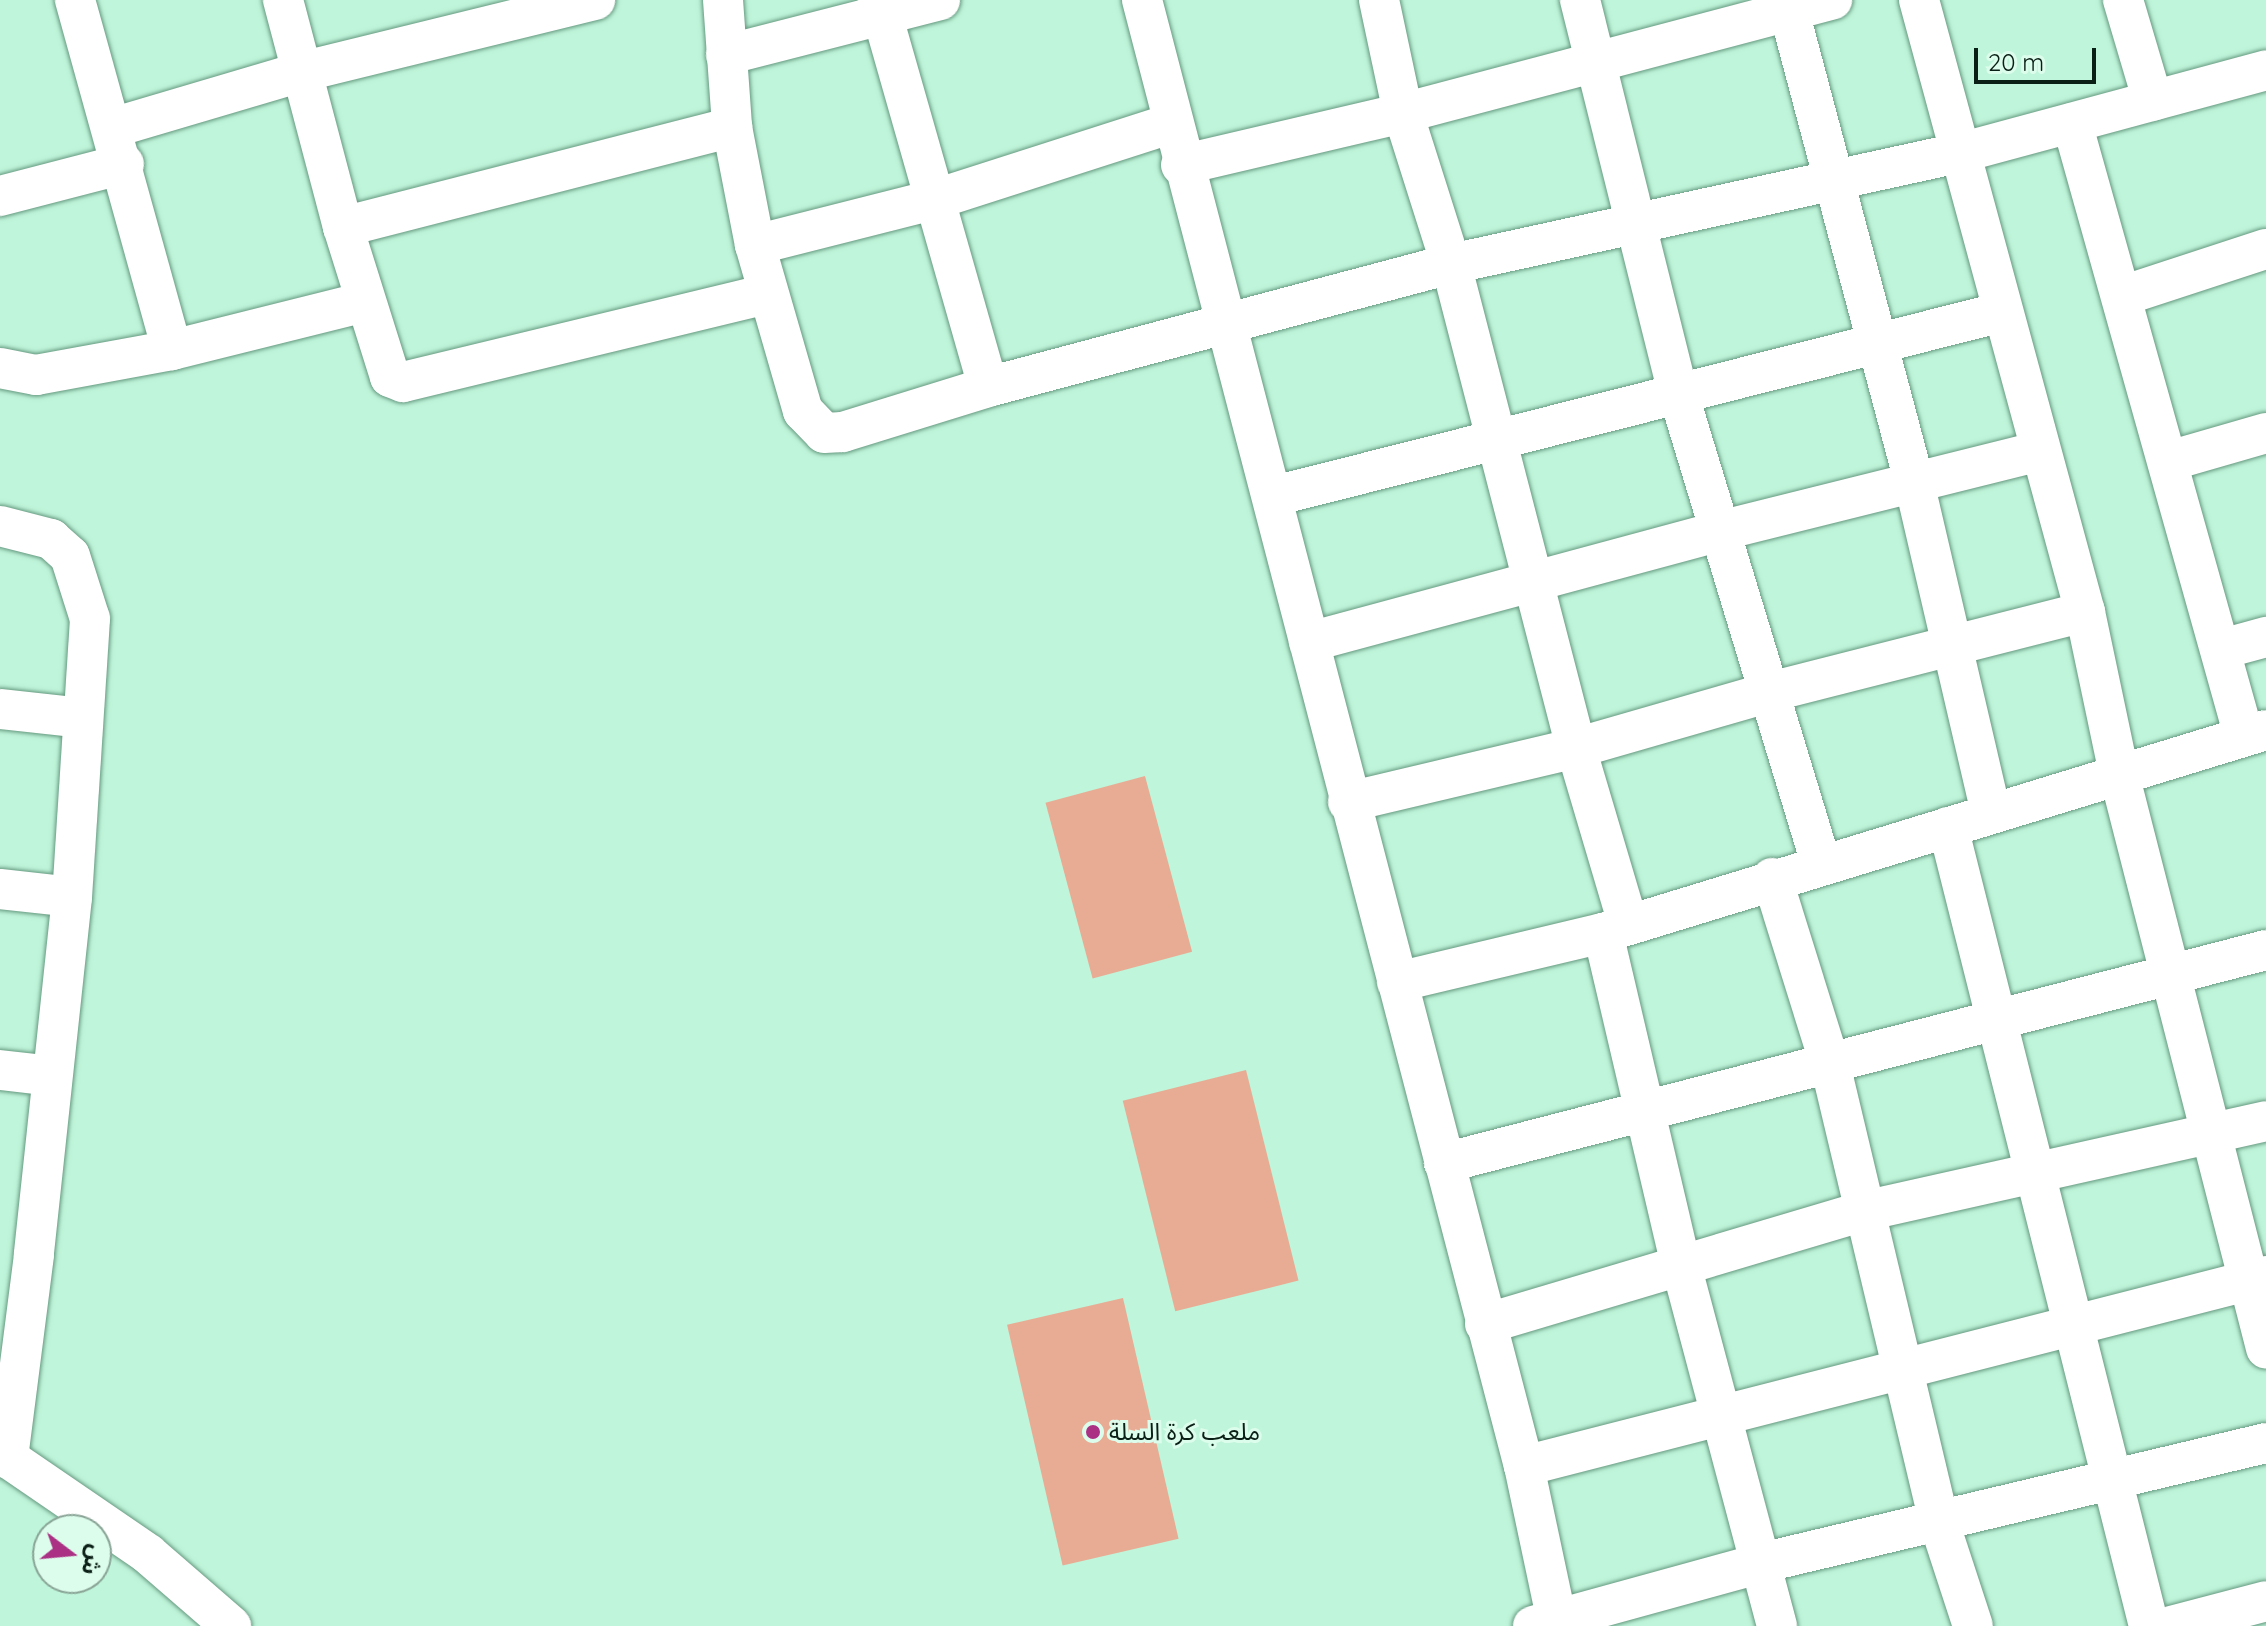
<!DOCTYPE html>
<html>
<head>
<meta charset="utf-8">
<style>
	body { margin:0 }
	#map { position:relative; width:2266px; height:1626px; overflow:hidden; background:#bff5da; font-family:Quicksand,"Noto Sans Arabic",sans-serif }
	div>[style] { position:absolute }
	.green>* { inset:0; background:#e8ac94; transform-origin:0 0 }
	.roads { filter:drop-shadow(0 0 2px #669980) drop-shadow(0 0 2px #669980) }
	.minor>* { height:40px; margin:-20px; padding:0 20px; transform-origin:20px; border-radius:20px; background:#fff }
	.dots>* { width:22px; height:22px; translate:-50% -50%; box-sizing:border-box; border:4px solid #ddfdec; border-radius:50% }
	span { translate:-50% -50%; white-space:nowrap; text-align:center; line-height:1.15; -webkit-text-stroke:6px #ddfdec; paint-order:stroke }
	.poi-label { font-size:24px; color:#0a1f16 }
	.left { translate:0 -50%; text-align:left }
	.north { position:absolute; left:32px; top:1514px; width:80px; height:80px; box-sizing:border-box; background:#ddfdec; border:2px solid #89a496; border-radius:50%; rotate:106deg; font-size:22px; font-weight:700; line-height:32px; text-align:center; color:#0a1f16 }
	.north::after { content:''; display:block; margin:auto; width:28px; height:36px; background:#ab3185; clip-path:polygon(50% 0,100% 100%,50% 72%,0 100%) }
	.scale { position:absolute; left:1974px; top:48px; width:122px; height:36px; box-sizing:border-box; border:4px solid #0a1f16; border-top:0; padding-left:10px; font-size:24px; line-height:28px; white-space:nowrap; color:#0a1f16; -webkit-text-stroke:6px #ddfdec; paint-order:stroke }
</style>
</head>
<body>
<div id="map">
	<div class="green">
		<i style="left:1145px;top:776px;width:182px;height:103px;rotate:75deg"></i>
		<i style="left:1246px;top:1070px;width:217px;height:127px;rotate:76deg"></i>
		<i style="left:1123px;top:1298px;width:247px;height:119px;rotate:77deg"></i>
	</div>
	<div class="roads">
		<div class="minor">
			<i style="left:75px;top:0;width:363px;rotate:74.5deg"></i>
			<i style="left:283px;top:0;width:235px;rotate:75.2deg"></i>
			<i style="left:343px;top:227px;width:157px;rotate:72.6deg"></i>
			<i style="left:390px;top:377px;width:14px;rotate:21deg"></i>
			<i style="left:403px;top:382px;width:374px;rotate:-13.6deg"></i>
			<i style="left:723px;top:0;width:127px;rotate:85.9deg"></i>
			<i style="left:732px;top:127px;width:120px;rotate:79deg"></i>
			<i style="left:755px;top:245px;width:173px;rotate:73.9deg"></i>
			<i style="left:803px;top:411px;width:30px;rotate:46deg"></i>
			<i style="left:824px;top:433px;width:19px;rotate:-3deg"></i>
			<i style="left:843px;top:432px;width:152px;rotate:-17.2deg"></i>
			<i style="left:988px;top:387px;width:479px;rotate:-14.9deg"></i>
			<i style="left:1451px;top:264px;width:524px;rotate:-12.34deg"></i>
			<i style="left:1963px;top:152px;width:314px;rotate:-15.1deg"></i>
			<i style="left:878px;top:0;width:402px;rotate:74.1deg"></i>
			<i style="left:1142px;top:0;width:1515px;rotate:75.4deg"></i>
			<i style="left:1524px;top:1466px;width:164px;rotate:78deg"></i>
			<i style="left:1379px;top:0;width:116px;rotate:78deg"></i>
			<i style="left:1403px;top:113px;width:158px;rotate:72.4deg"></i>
			<i style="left:1451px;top:264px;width:500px;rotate:75.5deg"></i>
			<i style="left:1576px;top:748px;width:184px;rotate:73.5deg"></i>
			<i style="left:1580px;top:0;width:408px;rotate:76deg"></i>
			<i style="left:1679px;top:396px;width:488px;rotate:73.1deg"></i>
			<i style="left:1786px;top:0;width:499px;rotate:75.1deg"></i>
			<i style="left:1914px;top:482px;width:340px;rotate:76.9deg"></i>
			<i style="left:1919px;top:0;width:634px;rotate:74.82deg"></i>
			<i style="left:2085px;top:612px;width:166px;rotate:78.1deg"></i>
			<i style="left:2119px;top:774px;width:593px;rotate:75.64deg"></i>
			<i style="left:2123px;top:0;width:105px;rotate:73.5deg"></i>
			<i style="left:726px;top:55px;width:221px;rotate:-14.4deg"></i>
			<i style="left:2072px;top:123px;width:637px;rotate:74.33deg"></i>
			<i style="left:112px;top:128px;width:197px;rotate:-16.5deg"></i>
			<i style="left:301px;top:72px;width:303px;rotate:-13.8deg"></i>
			<i style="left:1181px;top:165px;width:228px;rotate:-13.2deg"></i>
			<i style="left:1403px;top:113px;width:444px;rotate:-14.8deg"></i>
			<i style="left:0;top:196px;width:128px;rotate:-14.5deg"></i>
			<i style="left:343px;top:227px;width:402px;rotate:-14.4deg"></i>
			<i style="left:755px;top:245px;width:184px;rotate:-14.2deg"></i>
			<i style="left:933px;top:200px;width:249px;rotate:-17.8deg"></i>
			<i style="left:2122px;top:296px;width:151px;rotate:-18.1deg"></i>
			<i style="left:0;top:368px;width:37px;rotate:11deg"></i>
			<i style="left:36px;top:375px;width:138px;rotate:-10.4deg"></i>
			<i style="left:172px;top:350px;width:198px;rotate:-14deg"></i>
			<i style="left:2169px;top:461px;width:101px;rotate:-16.1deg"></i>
			<i style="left:1274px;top:496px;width:751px;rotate:-14.18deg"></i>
			<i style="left:0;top:526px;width:53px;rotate:14.3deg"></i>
			<i style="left:51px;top:539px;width:25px;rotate:42deg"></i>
			<i style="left:70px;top:556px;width:66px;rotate:72.4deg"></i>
			<i style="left:90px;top:619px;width:279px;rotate:93.7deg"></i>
			<i style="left:72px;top:897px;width:360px;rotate:96.1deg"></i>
			<i style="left:34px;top:1255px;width:205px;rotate:97.3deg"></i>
			<i style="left:8px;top:1458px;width:8px;rotate:-173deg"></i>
			<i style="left:1309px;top:642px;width:425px;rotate:-15.1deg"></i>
			<i style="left:1719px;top:531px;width:330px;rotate:-14deg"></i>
			<i style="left:2222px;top:649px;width:46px;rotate:-15.3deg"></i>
			<i style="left:0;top:709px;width:83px;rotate:6.2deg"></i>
			<i style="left:1348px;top:802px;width:234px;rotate:-13.3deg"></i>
			<i style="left:1576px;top:748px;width:202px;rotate:-16.1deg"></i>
			<i style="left:1770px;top:692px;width:325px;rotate:-14.3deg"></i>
			<i style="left:1948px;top:827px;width:824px;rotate:75.88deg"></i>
			<i style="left:1772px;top:878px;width:195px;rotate:72.7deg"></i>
			<i style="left:1830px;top:1064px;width:471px;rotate:76.6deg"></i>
			<i style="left:1939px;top:1522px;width:109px;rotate:71.9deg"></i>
			<i style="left:0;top:889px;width:72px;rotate:6.3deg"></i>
			<i style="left:1603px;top:933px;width:341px;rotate:76.8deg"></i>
			<i style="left:1681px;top:1265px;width:374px;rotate:75.1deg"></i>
			<i style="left:1397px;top:982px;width:212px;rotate:-13.4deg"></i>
			<i style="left:1603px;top:933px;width:693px;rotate:-17.02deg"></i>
			<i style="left:0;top:1070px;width:52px;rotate:6.6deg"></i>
			<i style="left:1444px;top:1163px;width:849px;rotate:-14.53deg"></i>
			<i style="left:1485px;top:1324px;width:395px;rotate:-16.6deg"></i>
			<i style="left:1864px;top:1211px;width:412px;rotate:-12.6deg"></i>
			<i style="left:8px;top:1458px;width:170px;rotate:34.4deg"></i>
			<i style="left:148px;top:1554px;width:110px;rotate:40.9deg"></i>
			<i style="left:1524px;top:1466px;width:766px;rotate:-14.36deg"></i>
			<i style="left:1533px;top:1626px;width:237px;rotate:-15.4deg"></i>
			<i style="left:1761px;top:1563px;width:519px;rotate:-13.37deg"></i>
			<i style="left:2171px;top:1626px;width:98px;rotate:-14.7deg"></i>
		</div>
	</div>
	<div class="dots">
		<i style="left:1093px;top:1432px;background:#ab3185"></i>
	</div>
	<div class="poi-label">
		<span class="left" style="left:1109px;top:1432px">ملعب كرة السلة</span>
	</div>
	<div class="north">ش</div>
	<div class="scale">20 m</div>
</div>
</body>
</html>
